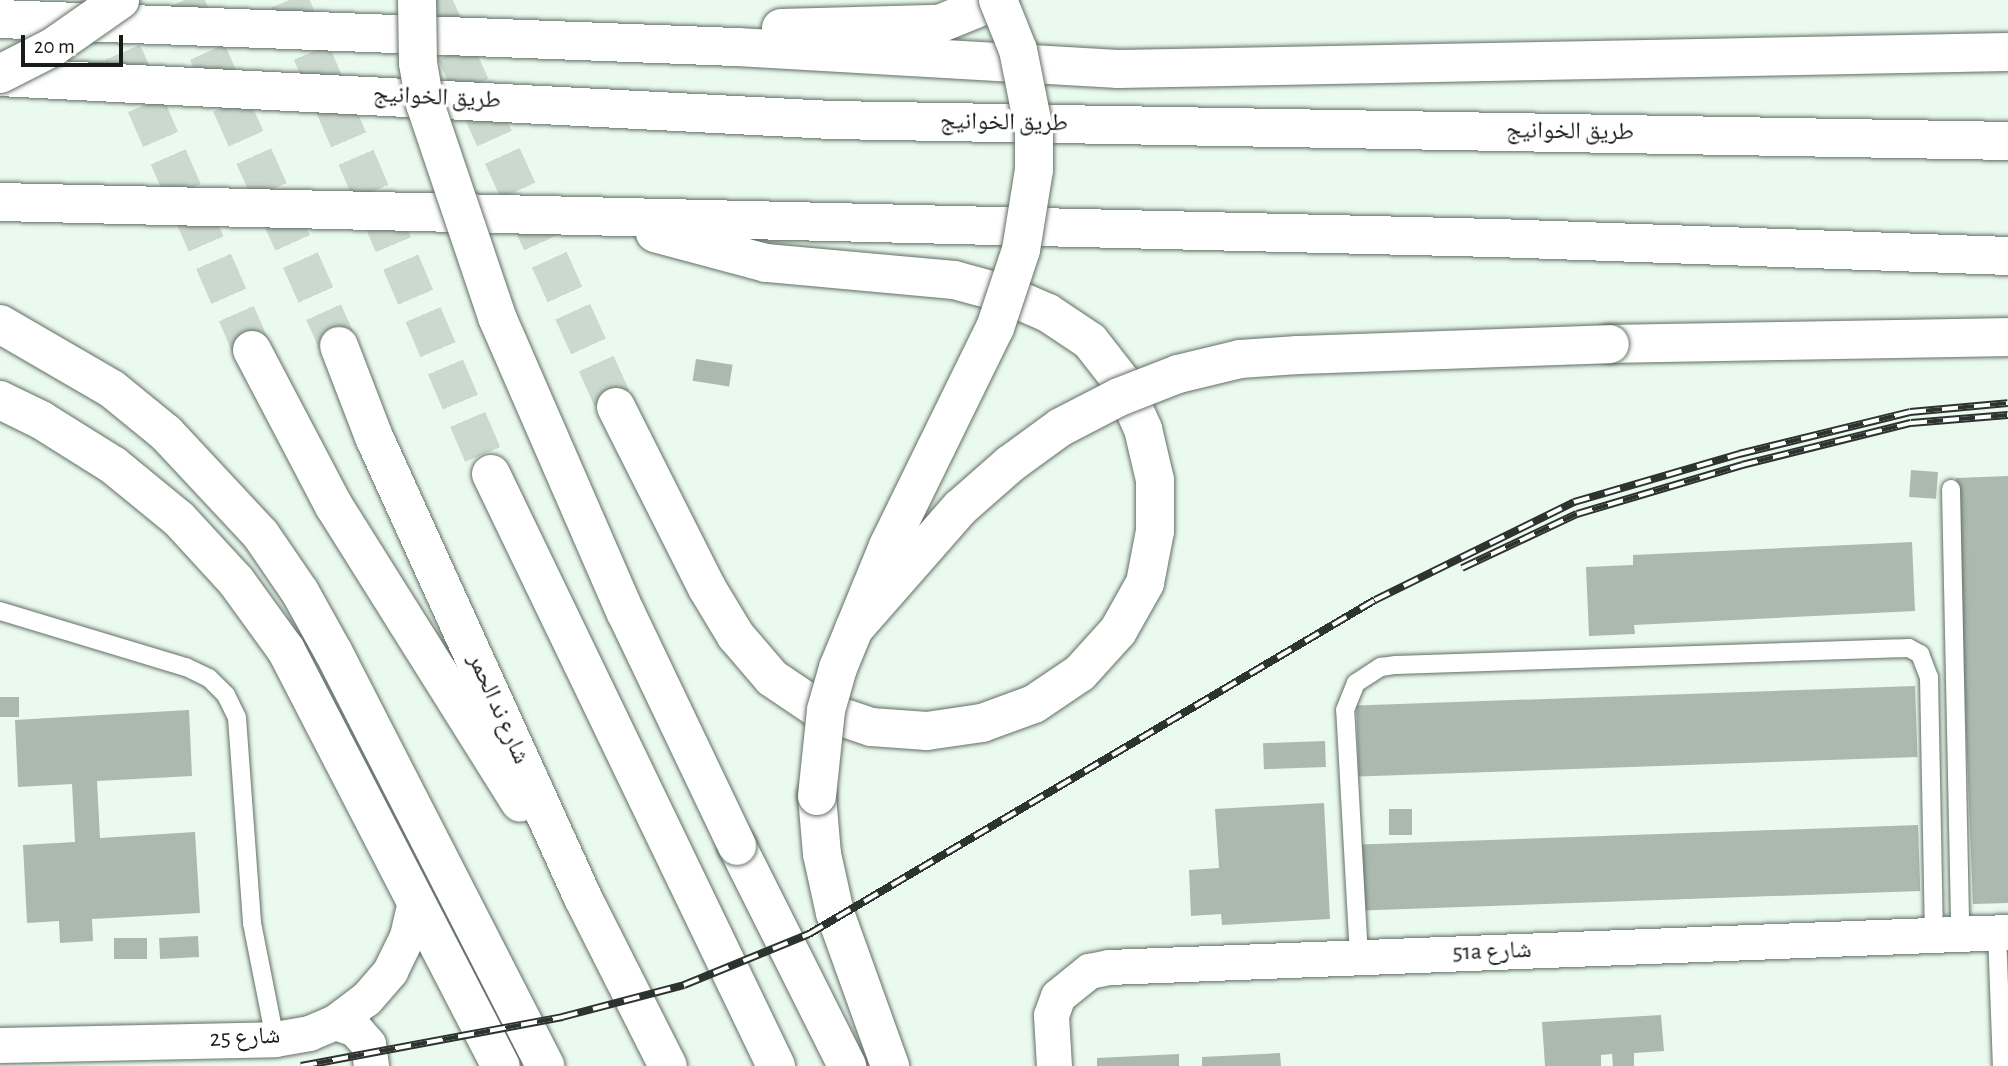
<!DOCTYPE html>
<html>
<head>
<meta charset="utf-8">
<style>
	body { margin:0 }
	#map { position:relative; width:2008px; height:1066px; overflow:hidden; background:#ebfaef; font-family:"Alegreya Sans","Noto Naskh Arabic",sans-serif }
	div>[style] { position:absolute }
	.building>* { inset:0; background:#abb9af; transform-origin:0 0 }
	.primary-tunnel>* { height:38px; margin-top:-19px; transform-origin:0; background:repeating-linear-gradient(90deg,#cbd9cf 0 38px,transparent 0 57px) }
	.trunk-tunnel>* { height:38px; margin-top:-19px; transform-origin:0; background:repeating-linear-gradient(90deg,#cbd9cf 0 38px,transparent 0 57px) }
	.roads { filter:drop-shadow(0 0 2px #616e65) drop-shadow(0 0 2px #616e65) }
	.service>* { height:18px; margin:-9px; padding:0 9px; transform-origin:9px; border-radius:9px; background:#fff }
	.minor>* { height:35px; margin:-17.5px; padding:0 17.5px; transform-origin:17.5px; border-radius:17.5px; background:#fff }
	.tertiary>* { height:38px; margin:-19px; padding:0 19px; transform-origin:19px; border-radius:19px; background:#fff }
	.primary>* { height:38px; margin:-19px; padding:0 19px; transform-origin:19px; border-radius:19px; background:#fff }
	.trunk>* { height:38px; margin:-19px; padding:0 19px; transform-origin:19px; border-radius:19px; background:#fff }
	.rail>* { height:8px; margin-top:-4px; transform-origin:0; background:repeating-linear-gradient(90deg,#fff 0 16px,#2d332f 0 32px); box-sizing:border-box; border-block:2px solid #2d332f }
	.bridges { filter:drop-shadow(0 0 2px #616e65) drop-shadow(0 0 2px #616e65) }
	.primary-bridge>* { height:38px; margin:-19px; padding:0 19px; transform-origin:19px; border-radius:19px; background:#fff }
	.trunk-bridge>* { height:38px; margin:-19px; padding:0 19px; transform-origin:19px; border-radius:19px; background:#fff }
	span { translate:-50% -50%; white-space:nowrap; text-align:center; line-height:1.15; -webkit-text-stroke:6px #fff; paint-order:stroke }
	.street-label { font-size:24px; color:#171c19 }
	.scale { position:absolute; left:21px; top:35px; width:102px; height:32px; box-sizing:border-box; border:4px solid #171c19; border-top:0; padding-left:9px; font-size:21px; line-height:24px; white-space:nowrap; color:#171c19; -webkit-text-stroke:5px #fff; paint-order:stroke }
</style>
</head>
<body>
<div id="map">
	<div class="building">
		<i style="left:696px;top:359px;width:37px;height:22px;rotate:9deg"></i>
		<i style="left:1911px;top:470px;width:27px;height:27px;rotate:4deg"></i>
		<i style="clip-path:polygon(2008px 476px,2008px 903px,1973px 904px,1956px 478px)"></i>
		<i style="clip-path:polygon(1912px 542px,1915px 611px,1634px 625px,1635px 634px,1589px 636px,1586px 567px,1633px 565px,1633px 555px)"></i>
		<i style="left:1915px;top:686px;width:71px;height:559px;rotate:88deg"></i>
		<i style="left:19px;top:697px;width:20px;height:19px;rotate:90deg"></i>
		<i style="clip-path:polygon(189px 710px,192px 776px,97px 781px,100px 838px,195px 832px,200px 913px,92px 919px,93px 941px,60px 943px,59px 921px,27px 923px,23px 845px,75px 842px,72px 784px,18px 787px,15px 720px)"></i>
		<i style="left:1325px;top:741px;width:26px;height:62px;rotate:88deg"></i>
		<i style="clip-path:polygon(1324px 803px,1330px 919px,1222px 925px,1221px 914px,1191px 916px,1189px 870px,1219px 868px,1215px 809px)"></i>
		<i style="left:1389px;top:809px;width:23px;height:26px"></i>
		<i style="left:1918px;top:825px;width:66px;height:558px;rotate:88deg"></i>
		<i style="left:198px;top:936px;width:21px;height:39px;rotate:87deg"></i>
		<i style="left:114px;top:938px;width:33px;height:21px"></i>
		<i style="clip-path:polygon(1661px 1015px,1664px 1051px,1634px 1053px,1634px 1066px,1613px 1066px,1612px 1054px,1601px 1055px,1601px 1066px,1545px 1066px,1542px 1022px)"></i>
		<i style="clip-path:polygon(1280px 1053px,1281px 1066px,1202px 1066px,1202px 1057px)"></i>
		<i style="clip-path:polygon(1179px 1054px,1179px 1066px,1097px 1066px,1097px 1058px)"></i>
	</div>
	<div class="primary-tunnel">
		<i style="left:100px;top:0;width:382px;rotate:66.5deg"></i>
		<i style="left:184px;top:0;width:379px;rotate:65.9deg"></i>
		<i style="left:289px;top:0;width:515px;rotate:66.92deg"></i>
	</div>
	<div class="trunk-tunnel">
		<i style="left:432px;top:0;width:447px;rotate:65.7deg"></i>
	</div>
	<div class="roads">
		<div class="service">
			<i style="left:1951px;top:489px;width:445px;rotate:88.8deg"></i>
			<i style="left:0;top:611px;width:194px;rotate:16.8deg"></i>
			<i style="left:186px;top:667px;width:25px;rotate:26deg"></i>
			<i style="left:209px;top:678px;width:24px;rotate:45deg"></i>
			<i style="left:226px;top:695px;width:25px;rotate:64deg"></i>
			<i style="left:237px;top:718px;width:206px;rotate:85.8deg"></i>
			<i style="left:252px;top:923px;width:118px;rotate:78.8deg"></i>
			<i style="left:1997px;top:932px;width:134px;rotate:87.9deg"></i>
			<i style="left:1359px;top:957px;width:247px;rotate:-93.2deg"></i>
			<i style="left:1345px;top:710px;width:29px;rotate:-68deg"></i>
			<i style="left:1356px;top:683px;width:30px;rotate:-33deg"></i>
			<i style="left:1381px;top:667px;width:15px;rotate:-8deg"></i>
			<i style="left:1396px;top:665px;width:513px;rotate:-1.9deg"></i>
			<i style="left:1909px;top:648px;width:13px;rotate:29deg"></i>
			<i style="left:1920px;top:654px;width:25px;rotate:69deg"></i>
			<i style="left:1929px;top:677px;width:258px;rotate:88.9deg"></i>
		</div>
		<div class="minor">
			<i style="left:335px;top:1022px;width:21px;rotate:19deg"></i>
			<i style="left:355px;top:1029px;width:20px;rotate:49deg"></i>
			<i style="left:368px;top:1044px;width:22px;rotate:82deg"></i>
			<i style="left:0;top:1045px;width:275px;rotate:-1.2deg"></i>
			<i style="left:275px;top:1039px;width:35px;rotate:-10deg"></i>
			<i style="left:309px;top:1033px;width:28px;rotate:-23deg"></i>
			<i style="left:335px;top:1022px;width:39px;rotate:-37deg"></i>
			<i style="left:366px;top:999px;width:37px;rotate:-49deg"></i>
			<i style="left:390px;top:971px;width:39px;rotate:-64deg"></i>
			<i style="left:407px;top:936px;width:37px;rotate:-77deg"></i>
			<i style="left:1054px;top:1066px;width:51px;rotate:-93.4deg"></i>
			<i style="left:1051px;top:1015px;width:20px;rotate:-70deg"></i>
			<i style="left:1058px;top:996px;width:40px;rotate:-39deg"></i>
			<i style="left:1089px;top:971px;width:20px;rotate:-11deg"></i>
			<i style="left:1109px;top:967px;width:900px;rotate:-2.23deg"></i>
		</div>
		<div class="tertiary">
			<i style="left:0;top:400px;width:46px;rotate:26deg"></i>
			<i style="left:41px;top:420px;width:85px;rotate:32deg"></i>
			<i style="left:113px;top:465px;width:85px;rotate:39.3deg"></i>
			<i style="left:179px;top:519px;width:84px;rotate:47.4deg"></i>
			<i style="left:236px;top:581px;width:85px;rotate:54.1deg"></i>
			<i style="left:286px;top:650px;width:468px;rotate:62.7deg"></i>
		</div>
		<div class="primary">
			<i style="left:0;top:19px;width:738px;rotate:2.18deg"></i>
			<i style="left:737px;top:47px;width:382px;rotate:3.3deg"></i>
			<i style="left:1118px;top:69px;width:890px;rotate:-1.09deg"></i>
			<i style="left:781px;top:28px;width:158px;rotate:-1.5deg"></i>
			<i style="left:939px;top:24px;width:64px;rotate:-22.1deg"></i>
			<i style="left:339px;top:346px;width:97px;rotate:69deg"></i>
			<i style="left:374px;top:437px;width:506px;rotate:65.61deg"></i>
			<i style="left:583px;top:898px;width:188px;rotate:63.2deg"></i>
			<i style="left:252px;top:350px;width:176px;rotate:62.3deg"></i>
			<i style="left:334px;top:506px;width:350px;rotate:57.9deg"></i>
			<i style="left:491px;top:474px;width:657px;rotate:64.29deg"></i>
			<i style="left:737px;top:846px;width:246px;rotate:63.4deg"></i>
		</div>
		<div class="trunk">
			<i style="left:0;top:77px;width:833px;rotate:2.96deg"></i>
			<i style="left:832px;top:120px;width:1176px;rotate:1.02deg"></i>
			<i style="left:0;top:202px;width:1496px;rotate:1.38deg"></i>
			<i style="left:1496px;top:238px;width:512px;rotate:2.01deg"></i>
			<i style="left:0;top:324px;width:129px;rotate:30.1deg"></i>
			<i style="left:112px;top:389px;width:70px;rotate:39.2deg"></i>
			<i style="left:166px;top:433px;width:139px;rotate:47deg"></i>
			<i style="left:261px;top:535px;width:69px;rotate:55.6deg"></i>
			<i style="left:300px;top:592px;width:70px;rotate:60.9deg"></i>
			<i style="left:334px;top:653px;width:464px;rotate:62.9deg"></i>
			<i style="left:1610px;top:344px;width:398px;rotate:-1deg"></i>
			<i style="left:616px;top:407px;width:203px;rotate:63.3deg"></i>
			<i style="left:707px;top:588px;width:56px;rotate:58.9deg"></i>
			<i style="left:736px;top:636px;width:55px;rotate:49.4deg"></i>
			<i style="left:772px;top:678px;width:55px;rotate:34deg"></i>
			<i style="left:818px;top:709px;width:56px;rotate:18.8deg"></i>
			<i style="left:871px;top:727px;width:56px;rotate:4.1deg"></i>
			<i style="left:927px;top:731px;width:56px;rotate:-8.3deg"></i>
			<i style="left:982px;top:723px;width:55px;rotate:-20.1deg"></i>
			<i style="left:1034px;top:704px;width:55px;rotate:-34deg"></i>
			<i style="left:1080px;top:673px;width:57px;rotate:-47.9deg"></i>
			<i style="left:1118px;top:631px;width:55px;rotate:-60.6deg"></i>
			<i style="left:1145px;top:583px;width:53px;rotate:-79.1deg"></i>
			<i style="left:1155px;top:531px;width:51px;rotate:-90deg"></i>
			<i style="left:1155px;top:480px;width:52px;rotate:-103.2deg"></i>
			<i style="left:1143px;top:429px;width:51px;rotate:-114.1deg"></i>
			<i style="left:1122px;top:382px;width:52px;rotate:-128deg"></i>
			<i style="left:1090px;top:341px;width:50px;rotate:-146.3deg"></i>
			<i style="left:1048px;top:313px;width:50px;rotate:-156.5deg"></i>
			<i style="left:1002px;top:293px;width:50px;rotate:-164.8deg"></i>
			<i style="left:954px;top:280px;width:189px;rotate:-174.8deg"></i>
			<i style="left:766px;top:263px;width:115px;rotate:-164.9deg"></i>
			<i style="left:817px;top:796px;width:58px;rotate:85.1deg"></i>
			<i style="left:822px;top:854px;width:60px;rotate:77.6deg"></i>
			<i style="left:835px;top:913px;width:163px;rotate:70.2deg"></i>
		</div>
	</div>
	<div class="rail">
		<i style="left:1462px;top:568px;width:127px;rotate:-25.2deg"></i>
		<i style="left:1577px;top:514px;width:172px;rotate:-16.5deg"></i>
		<i style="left:1742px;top:465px;width:174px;rotate:-14deg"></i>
		<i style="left:1911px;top:423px;width:97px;rotate:-4.7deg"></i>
		<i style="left:301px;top:1066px;width:266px;rotate:-10.6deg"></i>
		<i style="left:562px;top:1017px;width:126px;rotate:-14.7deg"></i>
		<i style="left:684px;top:985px;width:135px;rotate:-22.2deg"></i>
		<i style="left:809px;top:934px;width:657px;rotate:-30.55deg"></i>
		<i style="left:1375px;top:600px;width:222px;rotate:-26.2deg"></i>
		<i style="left:1574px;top:502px;width:172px;rotate:-16.2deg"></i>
		<i style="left:1739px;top:454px;width:176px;rotate:-13.8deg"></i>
		<i style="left:1910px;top:412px;width:98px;rotate:-5.2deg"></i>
	</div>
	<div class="bridges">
		<div class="primary-bridge">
			<i style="left:417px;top:0;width:63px;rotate:89.1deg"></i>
			<i style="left:418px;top:63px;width:42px;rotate:80.3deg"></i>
			<i style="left:425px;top:104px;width:225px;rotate:71.3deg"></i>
			<i style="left:497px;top:317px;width:323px;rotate:66.5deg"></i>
			<i style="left:626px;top:613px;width:258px;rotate:64.5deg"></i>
			<i style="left:0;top:74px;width:59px;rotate:-27deg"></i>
			<i style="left:53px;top:47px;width:82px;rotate:-35deg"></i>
		</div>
		<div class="trunk-bridge">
			<i style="left:854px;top:629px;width:161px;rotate:-48.8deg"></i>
			<i style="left:960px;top:508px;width:67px;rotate:-41.3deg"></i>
			<i style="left:1010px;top:464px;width:63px;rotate:-36deg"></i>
			<i style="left:1061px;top:427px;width:65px;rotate:-27.3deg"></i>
			<i style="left:1119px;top:397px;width:63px;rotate:-21.3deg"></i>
			<i style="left:1178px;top:374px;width:64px;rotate:-13.6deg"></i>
			<i style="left:1240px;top:359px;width:58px;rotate:-3.9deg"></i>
			<i style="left:1298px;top:355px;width:312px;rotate:-2deg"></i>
			<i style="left:817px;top:796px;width:86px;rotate:-84deg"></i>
			<i style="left:826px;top:710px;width:44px;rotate:-74.1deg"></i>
			<i style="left:838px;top:668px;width:132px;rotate:-67.7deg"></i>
			<i style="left:888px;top:546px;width:243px;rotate:-63.9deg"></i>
			<i style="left:995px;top:328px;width:82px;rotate:-71.6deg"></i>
			<i style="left:1021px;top:250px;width:81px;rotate:-80.8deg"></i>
			<i style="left:1034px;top:170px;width:40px;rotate:-90deg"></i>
			<i style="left:1034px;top:130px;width:82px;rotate:-101.3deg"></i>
			<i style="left:1018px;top:50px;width:54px;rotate:-111.8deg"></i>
		</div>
	</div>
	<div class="street-label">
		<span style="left:437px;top:98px;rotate:3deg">طريق الخوانيج</span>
		<span style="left:1004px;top:123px;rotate:1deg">طريق الخوانيج</span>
		<span style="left:1570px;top:132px;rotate:1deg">طريق الخوانيج</span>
		<span style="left:498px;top:709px;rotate:66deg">شارع ند الحمر</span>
		<span style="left:1492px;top:952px;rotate:-2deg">51a شارع</span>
		<span style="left:245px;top:1038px;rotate:-3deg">شارع 25</span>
	</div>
	<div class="scale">20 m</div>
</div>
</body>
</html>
